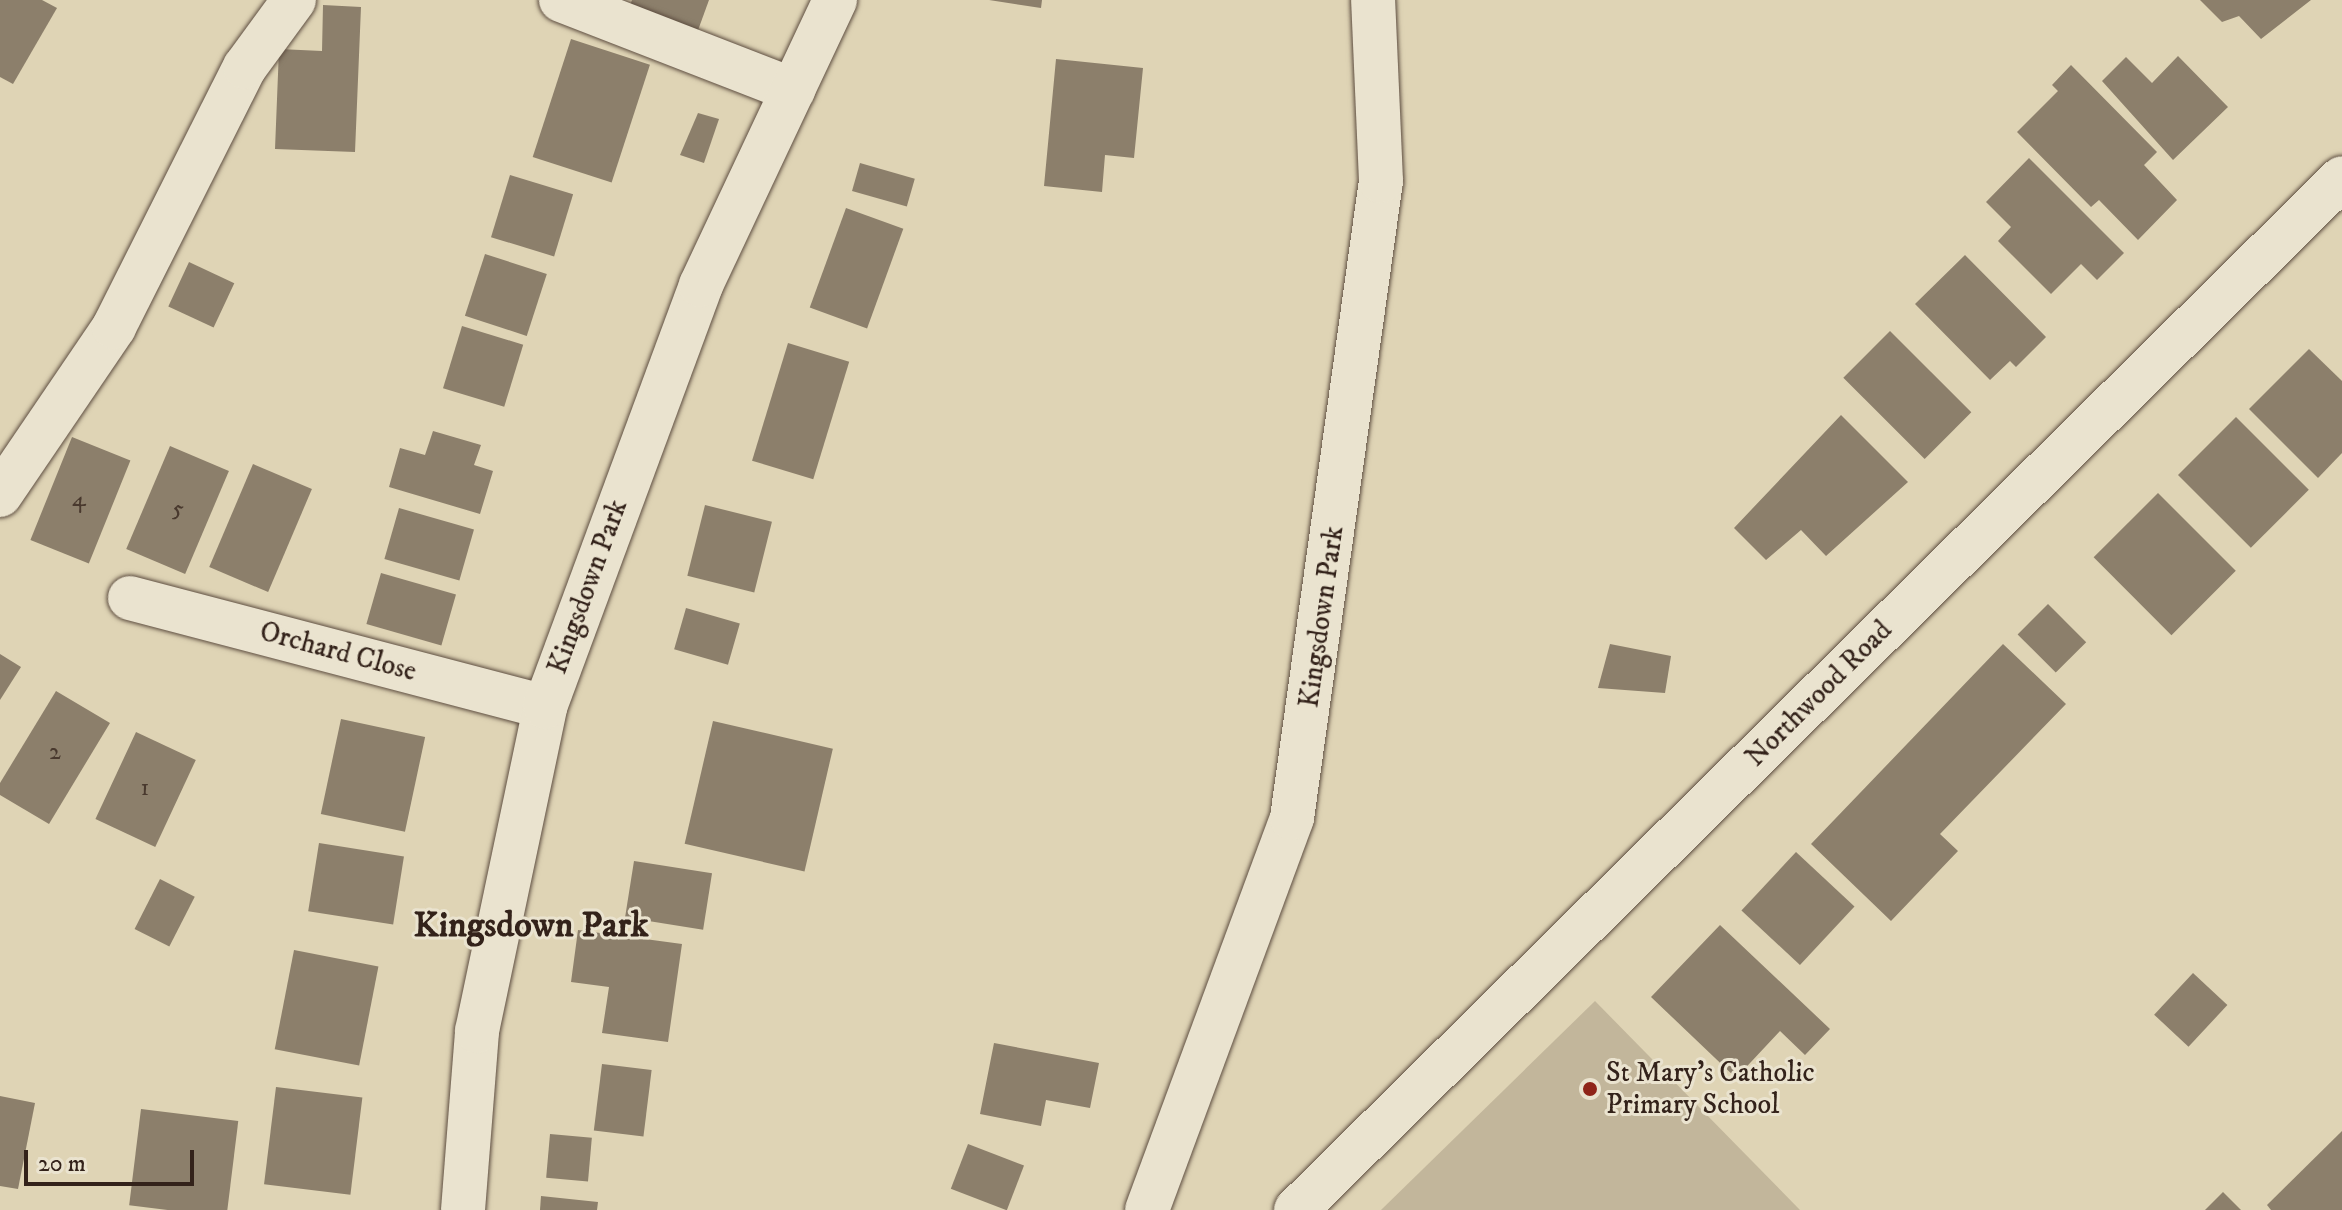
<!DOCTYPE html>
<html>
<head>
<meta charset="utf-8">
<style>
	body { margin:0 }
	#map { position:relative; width:2342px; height:1210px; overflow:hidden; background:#dfd4b5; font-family:"IM FELL DW Pica",serif }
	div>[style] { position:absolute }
	.green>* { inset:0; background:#c2b69b }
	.building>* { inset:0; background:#8c7f6b; transform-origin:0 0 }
	.roads { filter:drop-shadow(0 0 2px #5e4e41) drop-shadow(0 0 2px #5e4e41) }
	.minor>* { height:44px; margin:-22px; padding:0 22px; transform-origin:22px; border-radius:22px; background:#eae3cf }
	.dots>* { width:22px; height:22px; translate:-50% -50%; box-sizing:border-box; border:4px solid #eae3cf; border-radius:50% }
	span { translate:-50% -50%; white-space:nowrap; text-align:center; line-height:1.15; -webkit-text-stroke:6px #eae3cf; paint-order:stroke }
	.number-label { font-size:24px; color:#49392e }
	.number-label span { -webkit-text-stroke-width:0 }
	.street-label { font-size:28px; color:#33221a }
	.poi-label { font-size:28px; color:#33221a }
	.left { translate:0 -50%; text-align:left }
	.district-label { font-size:36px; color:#33221a; font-weight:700 }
	.scale { position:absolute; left:24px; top:1150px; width:170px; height:36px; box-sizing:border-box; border:4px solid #33221a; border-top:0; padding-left:10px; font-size:24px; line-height:28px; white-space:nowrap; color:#33221a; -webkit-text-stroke:6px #eae3cf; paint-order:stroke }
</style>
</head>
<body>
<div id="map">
	<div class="green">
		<i style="clip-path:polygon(1595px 1001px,1800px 1210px,1381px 1210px)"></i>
	</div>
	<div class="building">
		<i style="clip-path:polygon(0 0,42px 0,57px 8px,13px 84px,0 77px)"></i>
		<i style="clip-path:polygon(632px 0,709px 0,697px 33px,629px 8px)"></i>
		<i style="clip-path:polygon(989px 0,1042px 0,1041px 8px)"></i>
		<i style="clip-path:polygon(2200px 0,2311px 0,2261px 39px,2239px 16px,2222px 22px)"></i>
		<i style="clip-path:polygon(323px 5px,361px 7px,355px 152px,275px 149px,279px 49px,322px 51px)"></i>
		<i style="left:571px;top:39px;width:83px;height:124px;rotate:18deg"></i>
		<i style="clip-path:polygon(2178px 56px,2228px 107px,2173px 160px,2102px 81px,2126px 57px,2152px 83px)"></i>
		<i style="clip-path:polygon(1056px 59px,1143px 68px,1134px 158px,1105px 155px,1102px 192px,1044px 186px)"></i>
		<i style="clip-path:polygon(2071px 65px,2157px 152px,2144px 165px,2177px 200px,2138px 240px,2099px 200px,2091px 207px,2017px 132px,2058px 91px,2052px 85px)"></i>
		<i style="clip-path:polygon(698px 113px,719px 119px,704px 163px,680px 155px)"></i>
		<i style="clip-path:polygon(2029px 158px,2124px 253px,2097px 280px,2081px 264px,2051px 294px,1998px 241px,2011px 227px,1986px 202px)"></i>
		<i style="left:860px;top:163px;width:57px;height:29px;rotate:16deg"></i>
		<i style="left:510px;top:175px;width:66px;height:65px;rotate:17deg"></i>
		<i style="left:846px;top:208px;width:61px;height:106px;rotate:20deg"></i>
		<i style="left:485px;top:254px;width:65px;height:65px;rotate:18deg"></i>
		<i style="clip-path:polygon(1965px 255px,2046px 337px,2016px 367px,2010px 361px,1990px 380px,1915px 304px)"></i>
		<i style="left:189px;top:262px;width:50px;height:49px;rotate:25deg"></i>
		<i style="left:462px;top:326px;width:64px;height:65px;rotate:17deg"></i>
		<i style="left:1890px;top:331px;width:115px;height:66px;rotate:45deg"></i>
		<i style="left:788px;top:343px;width:64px;height:123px;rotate:17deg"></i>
		<i style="clip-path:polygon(2309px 349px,2342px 381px,2342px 453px,2318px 478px,2249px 409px)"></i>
		<i style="clip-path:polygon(1841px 415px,1908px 482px,1826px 556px,1801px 530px,1766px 560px,1734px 528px)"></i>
		<i style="left:2236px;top:417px;width:103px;height:82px;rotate:45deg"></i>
		<i style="clip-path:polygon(433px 431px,481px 445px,474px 465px,493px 471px,480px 514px,389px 487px,400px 448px,425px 455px)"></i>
		<i style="left:72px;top:437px;width:63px;height:111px;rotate:22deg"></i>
		<i style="left:170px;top:446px;width:64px;height:112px;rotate:23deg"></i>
		<i style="left:253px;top:464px;width:64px;height:112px;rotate:23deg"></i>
		<i style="left:2158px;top:493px;width:110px;height:91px;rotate:45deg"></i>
		<i style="left:705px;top:505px;width:69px;height:73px;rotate:14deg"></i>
		<i style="left:399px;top:508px;width:78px;height:53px;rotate:16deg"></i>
		<i style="left:381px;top:573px;width:78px;height:53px;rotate:16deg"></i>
		<i style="left:2048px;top:604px;width:54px;height:43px;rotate:45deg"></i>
		<i style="left:686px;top:608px;width:56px;height:43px;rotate:16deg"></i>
		<i style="clip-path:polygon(1610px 644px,1671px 656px,1665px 693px,1598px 688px)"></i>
		<i style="clip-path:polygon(2003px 644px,2066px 704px,1940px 834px,1958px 851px,1891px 921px,1811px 844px)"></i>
		<i style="clip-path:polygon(0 654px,21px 667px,0 700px)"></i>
		<i style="clip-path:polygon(56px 691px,110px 723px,49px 824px,0 795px,0 783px)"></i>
		<i style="left:341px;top:719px;width:86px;height:97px;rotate:12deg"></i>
		<i style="left:713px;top:721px;width:123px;height:126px;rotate:13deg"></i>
		<i style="left:136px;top:732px;width:66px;height:96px;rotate:25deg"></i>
		<i style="left:319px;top:843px;width:86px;height:69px;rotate:9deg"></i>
		<i style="left:1796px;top:852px;width:80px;height:80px;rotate:43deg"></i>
		<i style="left:634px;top:861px;width:79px;height:57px;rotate:9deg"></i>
		<i style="left:160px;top:879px;width:39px;height:56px;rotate:27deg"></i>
		<i style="clip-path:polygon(1720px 925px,1830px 1029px,1805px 1055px,1780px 1031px,1736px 1078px,1651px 997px)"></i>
		<i style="clip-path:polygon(578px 930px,682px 944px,668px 1042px,602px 1033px,609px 987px,571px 982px)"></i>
		<i style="left:294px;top:950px;width:86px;height:101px;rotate:11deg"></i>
		<i style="left:2193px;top:973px;width:47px;height:57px;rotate:43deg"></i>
		<i style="clip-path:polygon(994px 1043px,1099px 1063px,1090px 1108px,1046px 1100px,1041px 1126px,980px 1114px)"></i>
		<i style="left:602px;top:1064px;width:50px;height:67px;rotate:7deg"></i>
		<i style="left:276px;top:1087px;width:87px;height:98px;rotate:7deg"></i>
		<i style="clip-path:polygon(0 1096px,35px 1103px,18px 1189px,0 1186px)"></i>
		<i style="left:141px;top:1109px;width:98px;height:97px;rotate:7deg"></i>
		<i style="clip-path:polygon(2342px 1131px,2342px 1210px,2271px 1210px,2267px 1205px)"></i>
		<i style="left:550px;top:1134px;width:42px;height:44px;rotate:5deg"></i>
		<i style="left:968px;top:1144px;width:60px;height:48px;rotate:21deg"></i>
		<i style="clip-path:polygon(2223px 1192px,2241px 1210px,2205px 1210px)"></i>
		<i style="clip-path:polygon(541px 1196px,598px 1202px,597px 1210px,540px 1210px)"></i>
	</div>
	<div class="roads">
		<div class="minor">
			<i style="left:561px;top:0;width:249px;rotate:21.2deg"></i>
			<i style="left:0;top:495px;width:203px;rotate:-55.8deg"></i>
			<i style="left:114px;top:327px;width:291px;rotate:-63.3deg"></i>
			<i style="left:245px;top:67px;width:83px;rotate:-53.8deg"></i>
			<i style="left:130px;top:598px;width:429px;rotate:14.7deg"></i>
			<i style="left:463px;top:1210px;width:180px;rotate:-85.5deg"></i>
			<i style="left:477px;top:1031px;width:331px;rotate:-78.1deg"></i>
			<i style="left:545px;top:707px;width:450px;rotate:-69.7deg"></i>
			<i style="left:701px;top:285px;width:315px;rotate:-64.8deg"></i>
			<i style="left:1147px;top:1210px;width:418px;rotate:-69.7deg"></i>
			<i style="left:1292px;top:818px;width:643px;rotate:-82.05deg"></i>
			<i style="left:1381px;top:181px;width:181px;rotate:-92.5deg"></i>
			<i style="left:1296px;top:1210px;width:1469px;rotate:-44.61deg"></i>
		</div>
	</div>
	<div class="dots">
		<i style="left:1590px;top:1089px;background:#8f2418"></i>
	</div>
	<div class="number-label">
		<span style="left:79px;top:500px">4</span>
		<span style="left:178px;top:510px">5</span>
		<span style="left:55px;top:753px">2</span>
		<span style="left:145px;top:789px">1</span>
	</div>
	<div class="street-label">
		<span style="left:588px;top:587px;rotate:-70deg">Kingsdown Park</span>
		<span style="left:1322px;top:617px;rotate:-82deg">Kingsdown Park</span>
		<span style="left:338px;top:652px;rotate:15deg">Orchard Close</span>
		<span style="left:1819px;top:694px;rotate:-45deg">Northwood Road</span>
	</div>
	<div class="poi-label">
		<span class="left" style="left:1606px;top:1089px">St Mary's Catholic<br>Primary School</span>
	</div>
	<div class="district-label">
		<span style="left:531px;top:926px">Kingsdown Park</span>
	</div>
	<div class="scale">20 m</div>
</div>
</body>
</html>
